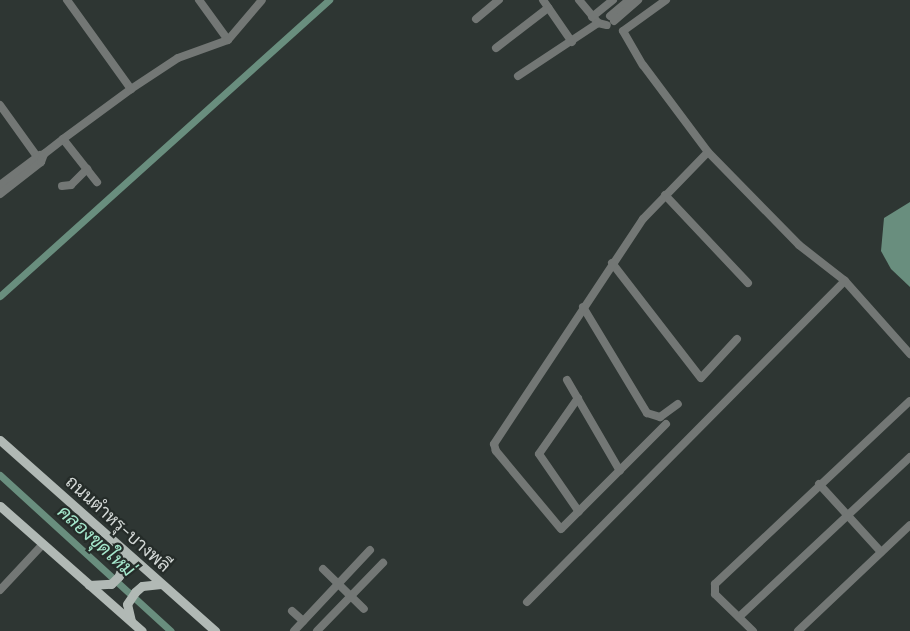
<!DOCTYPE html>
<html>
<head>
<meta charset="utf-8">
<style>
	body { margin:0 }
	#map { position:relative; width:910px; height:631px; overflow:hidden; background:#2e3633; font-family:Lora,Sarabun,serif }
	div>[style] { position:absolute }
	.water>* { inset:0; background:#698e7e }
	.canal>* { height:7px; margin:-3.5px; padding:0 3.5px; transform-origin:3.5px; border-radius:3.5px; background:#698e7e }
	.minor>* { height:8px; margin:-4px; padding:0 4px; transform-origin:4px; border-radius:4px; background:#737775 }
	.major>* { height:9px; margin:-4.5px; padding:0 4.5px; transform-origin:4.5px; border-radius:4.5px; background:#b1b9b5 }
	span { translate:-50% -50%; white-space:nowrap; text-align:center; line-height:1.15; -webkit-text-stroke:4.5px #252c29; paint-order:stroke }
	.street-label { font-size:18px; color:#d3d8d6 }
	.water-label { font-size:19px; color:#a5e7cc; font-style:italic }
</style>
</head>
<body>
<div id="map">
	<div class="water">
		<i style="clip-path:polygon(910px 202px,910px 287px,891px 269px,881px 251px,884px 218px)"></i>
	</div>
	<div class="canal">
		<i style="left:0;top:296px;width:443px;rotate:-42deg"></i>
		<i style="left:0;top:475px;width:231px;rotate:42.4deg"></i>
	</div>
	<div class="minor">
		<i style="left:67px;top:0;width:110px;rotate:54.3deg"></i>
		<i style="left:199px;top:0;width:49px;rotate:54.1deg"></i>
		<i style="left:543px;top:0;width:51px;rotate:55.4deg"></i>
		<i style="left:579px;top:0;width:30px;rotate:50deg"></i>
		<i style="left:598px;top:23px;width:9px;rotate:13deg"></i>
		<i style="left:666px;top:0;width:53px;rotate:144.2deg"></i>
		<i style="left:623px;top:31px;width:39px;rotate:60deg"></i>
		<i style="left:643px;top:65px;width:109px;rotate:53.2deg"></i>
		<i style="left:708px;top:152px;width:130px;rotate:45.6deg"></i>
		<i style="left:799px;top:245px;width:58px;rotate:38deg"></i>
		<i style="left:845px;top:281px;width:98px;rotate:48.3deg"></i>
		<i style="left:610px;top:16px;width:25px;rotate:-40deg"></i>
		<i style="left:592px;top:17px;width:27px;rotate:-39deg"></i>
		<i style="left:476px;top:19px;width:30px;rotate:-40deg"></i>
		<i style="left:614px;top:21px;width:32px;rotate:-41deg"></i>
		<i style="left:496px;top:48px;width:66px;rotate:-37.6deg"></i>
		<i style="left:518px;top:76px;width:96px;rotate:-33.5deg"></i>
		<i style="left:0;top:105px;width:70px;rotate:54.3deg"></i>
		<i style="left:63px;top:139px;width:55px;rotate:51.7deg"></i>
		<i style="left:0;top:185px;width:50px;rotate:-36.9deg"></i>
		<i style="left:62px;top:186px;width:9px;rotate:-6deg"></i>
		<i style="left:71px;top:185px;width:23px;rotate:-45deg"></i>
		<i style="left:0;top:194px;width:52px;rotate:-38deg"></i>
		<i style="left:41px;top:162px;width:9px;rotate:-69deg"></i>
		<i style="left:44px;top:154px;width:24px;rotate:-38deg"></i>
		<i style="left:63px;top:139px;width:84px;rotate:-36.3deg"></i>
		<i style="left:131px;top:89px;width:56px;rotate:-33.4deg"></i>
		<i style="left:178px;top:58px;width:53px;rotate:-19.8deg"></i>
		<i style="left:228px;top:40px;width:52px;rotate:-49.6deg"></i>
		<i style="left:665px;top:195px;width:121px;rotate:46.7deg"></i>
		<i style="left:612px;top:263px;width:145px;rotate:52.3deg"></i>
		<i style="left:701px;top:378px;width:53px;rotate:-47.3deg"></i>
		<i style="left:583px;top:307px;width:124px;rotate:58.9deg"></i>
		<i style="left:647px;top:413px;width:14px;rotate:17deg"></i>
		<i style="left:660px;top:417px;width:22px;rotate:-36deg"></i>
		<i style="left:567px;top:380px;width:105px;rotate:59.8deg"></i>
		<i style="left:578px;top:398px;width:68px;rotate:124.9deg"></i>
		<i style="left:539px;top:454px;width:70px;rotate:55.4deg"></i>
		<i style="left:666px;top:424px;width:148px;rotate:135deg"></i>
		<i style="left:561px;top:529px;width:102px;rotate:-129.8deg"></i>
		<i style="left:496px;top:451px;width:7px;rotate:-106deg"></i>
		<i style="left:494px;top:444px;width:270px;rotate:-56.5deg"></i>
		<i style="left:643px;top:219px;width:93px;rotate:-45.9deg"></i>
		<i style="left:819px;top:484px;width:92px;rotate:47.6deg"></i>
		<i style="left:323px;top:569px;width:57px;rotate:44.3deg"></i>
		<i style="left:0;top:590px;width:63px;rotate:-46.9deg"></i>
		<i style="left:527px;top:602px;width:452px;rotate:-45.3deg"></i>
		<i style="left:292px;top:611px;width:15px;rotate:42deg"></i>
		<i style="left:739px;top:617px;width:234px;rotate:-43.1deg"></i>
		<i style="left:294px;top:631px;width:111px;rotate:-46.8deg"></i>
		<i style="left:317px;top:631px;width:95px;rotate:-45.9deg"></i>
		<i style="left:753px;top:631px;width:53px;rotate:-135.8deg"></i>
		<i style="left:715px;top:594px;width:10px;rotate:-90deg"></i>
		<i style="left:715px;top:584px;width:267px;rotate:-43.2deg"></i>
		<i style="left:798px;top:631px;width:154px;rotate:-43.4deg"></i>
	</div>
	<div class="major">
		<i style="left:0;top:440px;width:288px;rotate:41.6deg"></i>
		<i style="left:0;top:506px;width:189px;rotate:41.4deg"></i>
		<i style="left:89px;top:585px;width:22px;rotate:-3deg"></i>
		<i style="left:111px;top:584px;width:11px;rotate:-45deg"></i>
		<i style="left:119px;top:576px;width:18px;rotate:-74deg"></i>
		<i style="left:124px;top:559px;width:10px;rotate:-101deg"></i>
		<i style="left:131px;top:621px;width:17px;rotate:-103deg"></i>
		<i style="left:127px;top:604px;width:14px;rotate:-56deg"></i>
		<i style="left:135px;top:592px;width:9px;rotate:-41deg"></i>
		<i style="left:142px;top:586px;width:19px;rotate:-6deg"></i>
	</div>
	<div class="street-label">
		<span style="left:118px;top:524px;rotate:42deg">ถนนตำหรุ-บางพลี</span>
	</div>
	<div class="water-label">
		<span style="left:96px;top:541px;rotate:42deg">คลองขุดใหม่</span>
	</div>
</div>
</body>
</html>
